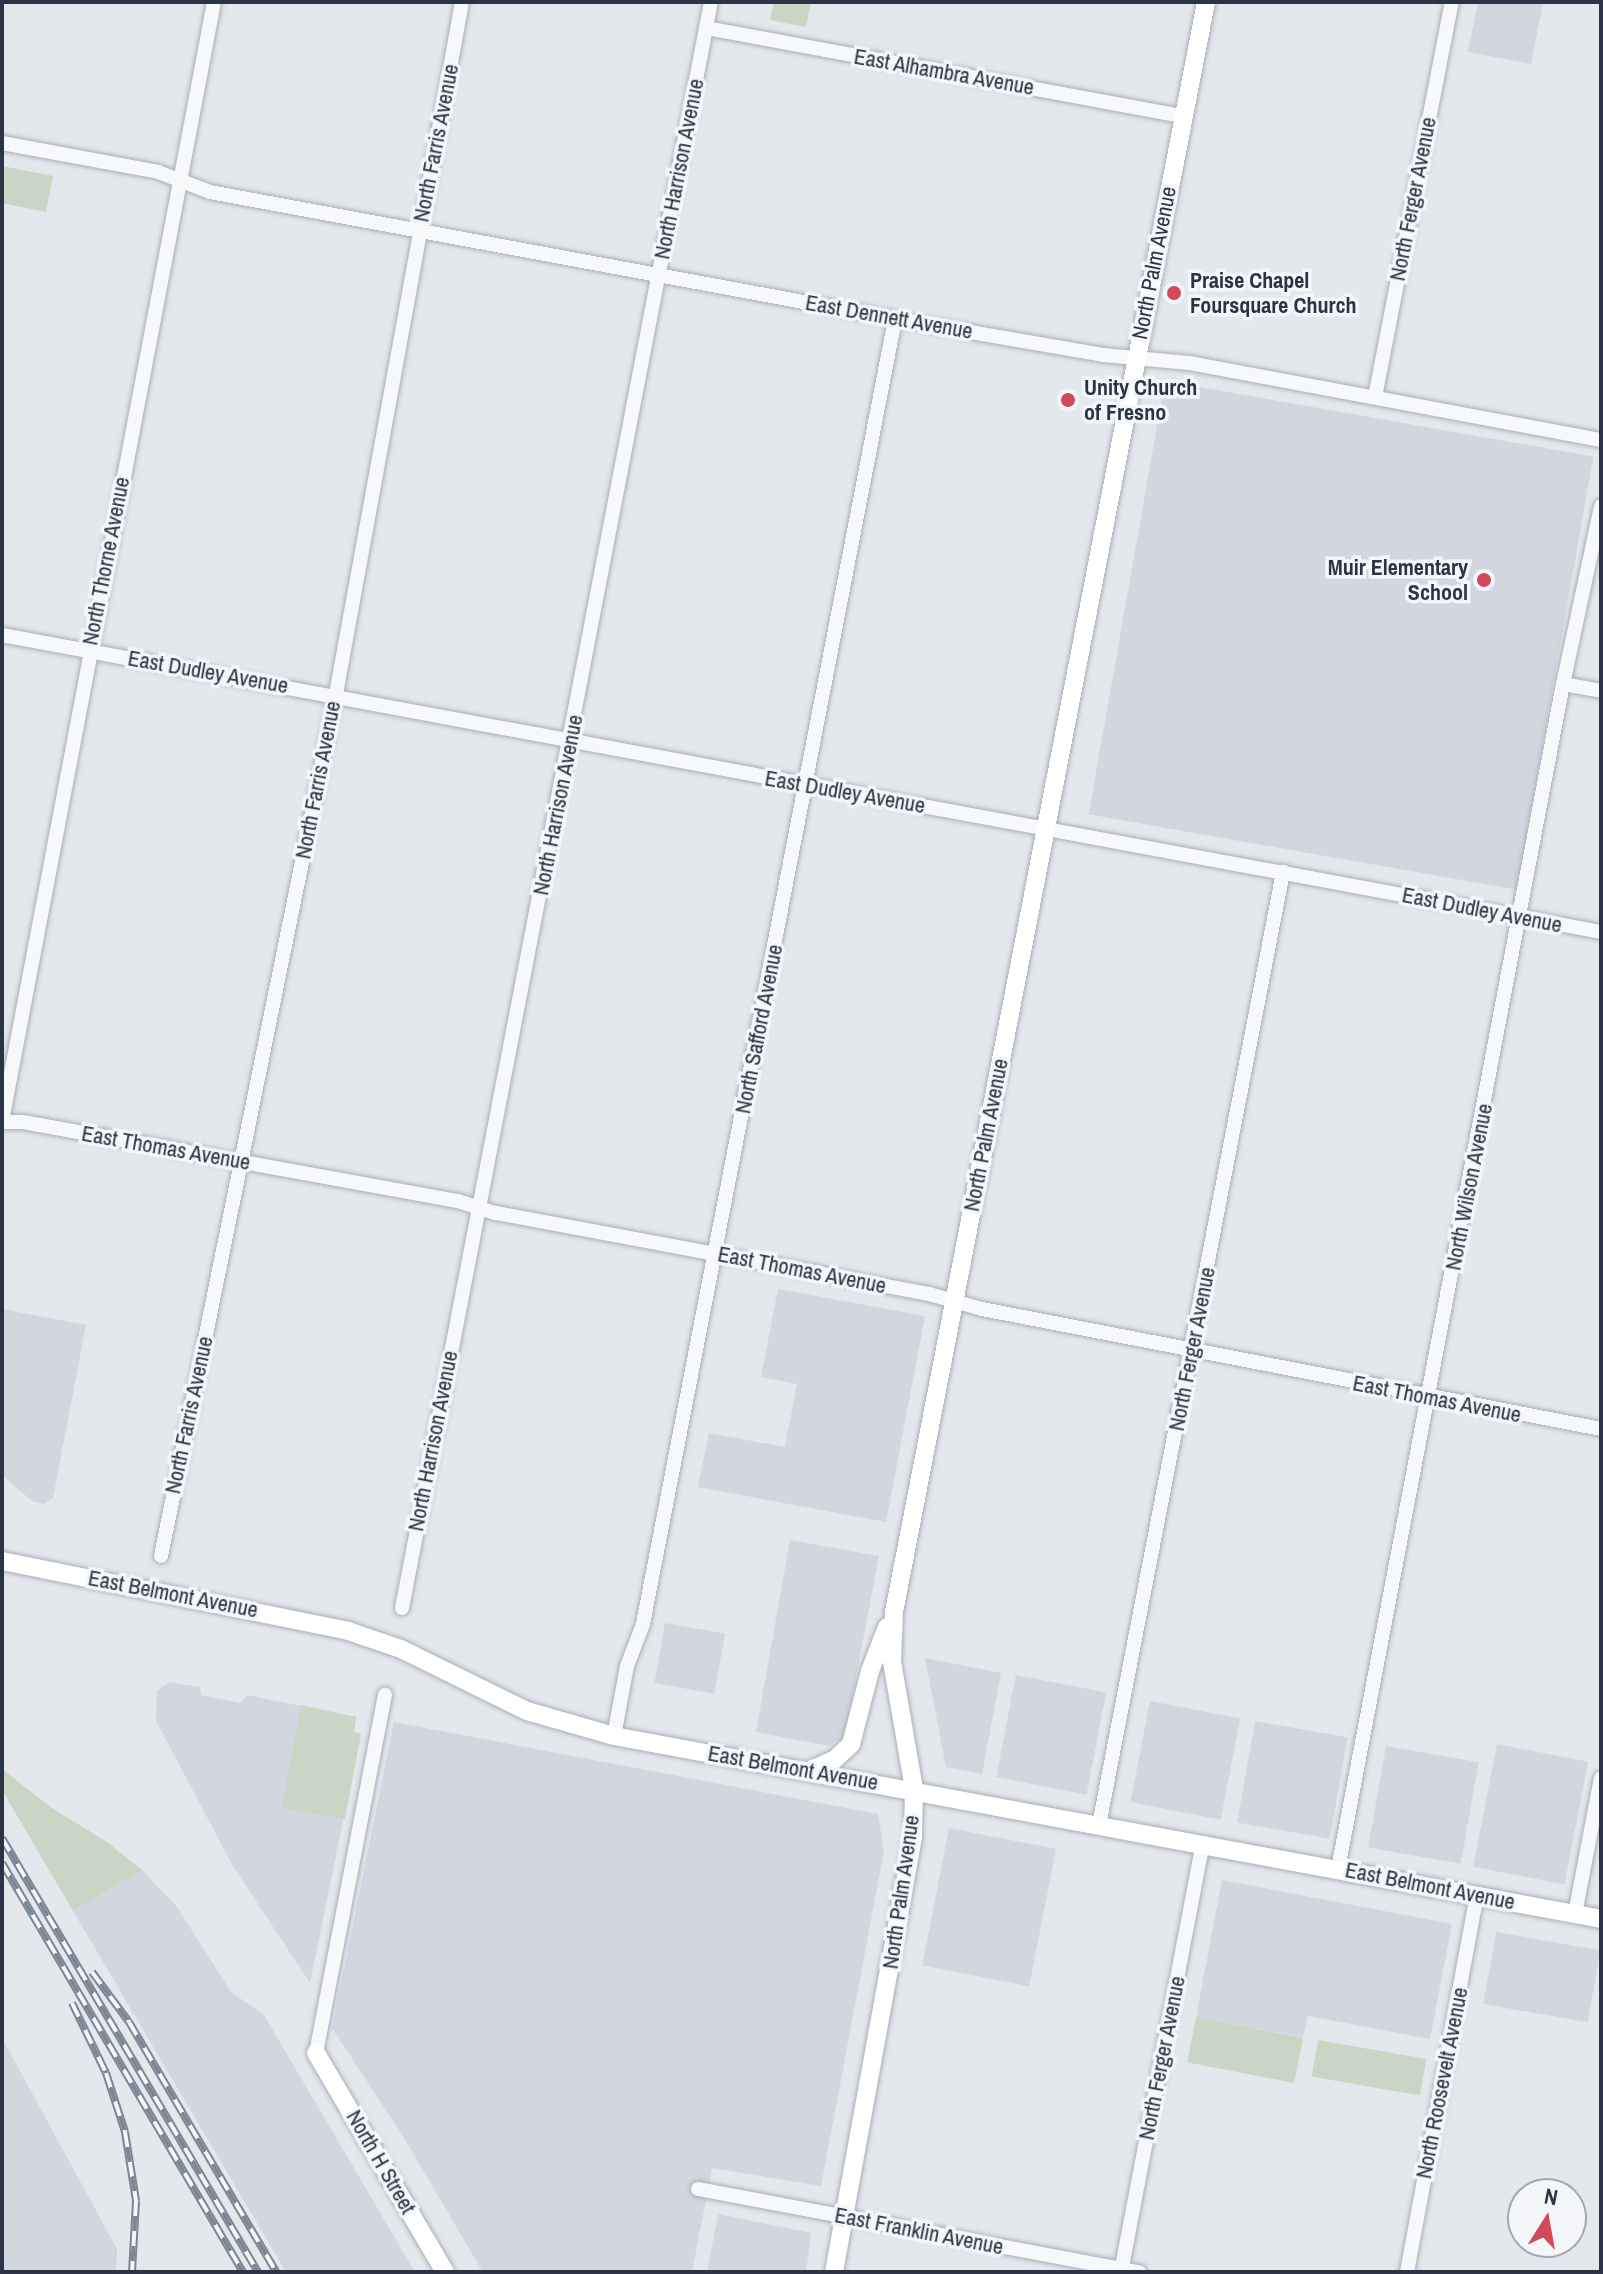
<!DOCTYPE html>
<html>
<head>
<meta charset="utf-8">
<style>
	body { margin:0 }
	#map { position:relative; width:1603px; height:2274px; overflow:hidden; background:#e4e7ec; font-family:"Archivo Narrow",sans-serif }
	div>[style] { position:absolute }
	.built>* { inset:0; background:#d2d6de; transform-origin:0 0 }
	.green>* { inset:0; background:#c9d6c5; transform-origin:0 0 }
	.roads { filter:drop-shadow(0 0 2px #a9aeb7) drop-shadow(0 0 2px #a9aeb7) }
	.minor>* { height:14px; margin:-7px; padding:0 7px; transform-origin:7px; border-radius:7px; background:#f7f8fa }
	.secondary>* { height:18px; margin:-9px; padding:0 9px; transform-origin:9px; border-radius:9px; background:#fff }
	.rail>* { height:8px; margin-top:-4px; transform-origin:0; background:repeating-linear-gradient(90deg,#f4f6f9 0 15px,#7d8696 0 30px); box-sizing:border-box; border-block:2px solid #7d8696 }
	.dots>* { width:22px; height:22px; translate:-50% -50%; box-sizing:border-box; border:4px solid #f4f6f9; border-radius:50% }
	span { translate:-50% -50%; white-space:nowrap; text-align:center; line-height:1.15; -webkit-text-stroke:7px #f4f6f9; paint-order:stroke }
	.street-label { font-size:22px; color:#2b3445 }
	.poi-label { font-size:22px; color:#2b3445; font-weight:700 }
	.left { translate:0 -50%; text-align:left }
	.right { translate:-100% -50%; text-align:right }
	.frame { position:absolute; inset:0; border:4px solid #2b3445; pointer-events:none }
	.north { position:absolute; left:1507px; top:2178px; width:80px; height:80px; box-sizing:border-box; background:#f4f6f9; border:2px solid #a4a8b1; border-radius:50%; rotate:11deg; font-size:22px; font-weight:700; line-height:32px; text-align:center; color:#2b3445 }
	.north::after { content:''; display:block; margin:auto; width:28px; height:36px; background:#d1495b; clip-path:polygon(50% 0,100% 100%,50% 72%,0 100%) }
</style>
</head>
<body>
<div id="map">
	<div class="built">
		<i style="clip-path:polygon(1478px 2px,1543px 2px,1531px 64px,1468px 52px)"></i>
		<i style="left:1165px;top:381px;width:435px;height:440px;rotate:10deg"></i>
		<i style="clip-path:polygon(778px 1289px,925px 1316px,886px 1522px,698px 1487px,709px 1433px,785px 1447px,797px 1384px,761px 1377px)"></i>
		<i style="clip-path:polygon(2px 1309px,86px 1325px,53px 1498px,44px 1504px,32px 1501px,2px 1475px)"></i>
		<i style="clip-path:polygon(790px 1540px,879px 1556px,845px 1735px,829px 1746px,756px 1732px)"></i>
		<i style="left:665px;top:1623px;width:61px;height:61px;rotate:10deg"></i>
		<i style="clip-path:polygon(925px 1658px,1001px 1673px,982px 1774px,946px 1767px)"></i>
		<i style="left:1016px;top:1675px;width:92px;height:104px;rotate:11deg"></i>
		<i style="clip-path:polygon(169px 1682px,200px 1687px,201px 1695px,240px 1703px,247px 1695px,356px 1717px,354px 1732px,361px 1734px,310px 1983px,233px 1866px,156px 1721px,157px 1691px)"></i>
		<i style="left:1150px;top:1701px;width:92px;height:103px;rotate:11deg"></i>
		<i style="left:1255px;top:1721px;width:94px;height:103px;rotate:10deg"></i>
		<i style="clip-path:polygon(394px 1722px,878px 1814px,884px 1851px,821px 2186px,712px 2168px,692px 2272px,483px 2272px,401px 2133px,332px 2028px)"></i>
		<i style="left:1497px;top:1744px;width:93px;height:125px;rotate:11deg"></i>
		<i style="left:1386px;top:1746px;width:94px;height:103px;rotate:10deg"></i>
		<i style="left:949px;top:1828px;width:109px;height:140px;rotate:11deg"></i>
		<i style="clip-path:polygon(142px 1870px,177px 1907px,231px 1992px,264px 2015px,415px 2272px,286px 2272px,73px 1911px)"></i>
		<i style="clip-path:polygon(1222px 1880px,1452px 1924px,1430px 2039px,1308px 2016px,1303px 2037px,1196px 2017px)"></i>
		<i style="left:1496px;top:1932px;width:106px;height:73px;rotate:10deg"></i>
		<i style="clip-path:polygon(2px 2038px,117px 2249px,116px 2272px,2px 2272px)"></i>
		<i style="clip-path:polygon(718px 2214px,811px 2233px,806px 2272px,707px 2272px)"></i>
	</div>
	<div class="green">
		<i style="clip-path:polygon(774px 2px,811px 2px,806px 27px,770px 20px)"></i>
		<i style="clip-path:polygon(2px 166px,53px 176px,46px 212px,2px 203px)"></i>
		<i style="clip-path:polygon(301px 1705px,356px 1717px,354px 1732px,361px 1734px,345px 1819px,282px 1808px)"></i>
		<i style="clip-path:polygon(2px 1769px,52px 1808px,107px 1842px,142px 1870px,73px 1911px,2px 1790px)"></i>
		<i style="left:1196px;top:2017px;width:109px;height:46px;rotate:11deg"></i>
		<i style="left:1318px;top:2040px;width:110px;height:37px;rotate:10deg"></i>
	</div>
	<div class="roads">
		<div class="minor">
			<i style="left:706px;top:28px;width:484px;rotate:10.5deg"></i>
			<i style="left:2px;top:143px;width:159px;rotate:10.5deg"></i>
			<i style="left:158px;top:172px;width:56px;rotate:21deg"></i>
			<i style="left:210px;top:192px;width:697px;rotate:10.5deg"></i>
			<i style="left:895px;top:319px;width:211px;rotate:9.8deg"></i>
			<i style="left:1103px;top:355px;width:86px;rotate:5.3deg"></i>
			<i style="left:1189px;top:363px;width:419px;rotate:10.6deg"></i>
			<i style="left:1375px;top:397px;width:402px;rotate:-79deg"></i>
			<i style="left:2px;top:635px;width:1626px;rotate:10.52deg"></i>
			<i style="left:1563px;top:684px;width:39px;rotate:10deg"></i>
			<i style="left:2px;top:1121px;width:1139px;rotate:-79.27deg"></i>
			<i style="left:2px;top:1122px;width:21px"></i>
			<i style="left:23px;top:1122px;width:442px;rotate:10.3deg"></i>
			<i style="left:458px;top:1201px;width:40px;rotate:18deg"></i>
			<i style="left:496px;top:1213px;width:441px;rotate:10.6deg"></i>
			<i style="left:929px;top:1294px;width:55px;rotate:15.8deg"></i>
			<i style="left:982px;top:1309px;width:631px;rotate:10.97deg"></i>
			<i style="left:161px;top:1556px;width:880px;rotate:-78.52deg"></i>
			<i style="left:336px;top:694px;width:703px;rotate:-79.68deg"></i>
			<i style="left:402px;top:1608px;width:1635px;rotate:-79.11deg"></i>
			<i style="left:614px;top:1736px;width:71px;rotate:-79.5deg"></i>
			<i style="left:627px;top:1666px;width:45px;rotate:-69.1deg"></i>
			<i style="left:643px;top:1624px;width:1329px;rotate:-79.07deg"></i>
			<i style="left:1099px;top:1825px;width:971px;rotate:-79.07deg"></i>
			<i style="left:1338px;top:1869px;width:1206px;rotate:-79.25deg"></i>
			<i style="left:1563px;top:684px;width:182px;rotate:-77.9deg"></i>
			<i style="left:1575px;top:1914px;width:138px;rotate:-79.2deg"></i>
			<i style="left:316px;top:2053px;width:365px;rotate:-79.1deg"></i>
			<i style="left:698px;top:2189px;width:449px;rotate:10.7deg"></i>
			<i style="left:1121px;top:2272px;width:436px;rotate:-79.2deg"></i>
			<i style="left:1407px;top:2272px;width:383px;rotate:-79.5deg"></i>
		</div>
		<div class="secondary">
			<i style="left:2px;top:1561px;width:353px;rotate:11.4deg"></i>
			<i style="left:348px;top:1631px;width:56px;rotate:18.8deg"></i>
			<i style="left:401px;top:1649px;width:140px;rotate:26.2deg"></i>
			<i style="left:527px;top:1711px;width:91px;rotate:16deg"></i>
			<i style="left:614px;top:1736px;width:1004px;rotate:10.5deg"></i>
			<i style="left:809px;top:1771px;width:27px;rotate:-24deg"></i>
			<i style="left:834px;top:1760px;width:23px;rotate:-43deg"></i>
			<i style="left:851px;top:1744px;width:75px;rotate:-75.4deg"></i>
			<i style="left:870px;top:1671px;width:47px;rotate:-68.9deg"></i>
			<i style="left:316px;top:2053px;width:254px;rotate:59.5deg"></i>
			<i style="left:834px;top:2272px;width:443px;rotate:-79.7deg"></i>
			<i style="left:913px;top:1836px;width:47px;rotate:-88.8deg"></i>
			<i style="left:914px;top:1789px;width:129px;rotate:-99.8deg"></i>
			<i style="left:892px;top:1662px;width:50px;rotate:-87.7deg"></i>
			<i style="left:894px;top:1612px;width:1640px;rotate:-79.03deg"></i>
		</div>
	</div>
	<div class="rail">
		<i style="left:2px;top:1838px;width:504px;rotate:59.47deg"></i>
		<i style="left:2px;top:1863px;width:475px;rotate:59.5deg"></i>
		<i style="left:92px;top:1972px;width:62px;rotate:53.5deg"></i>
		<i style="left:129px;top:2022px;width:290px;rotate:59.5deg"></i>
		<i style="left:72px;top:2003px;width:78px;rotate:64.1deg"></i>
		<i style="left:106px;top:2073px;width:62px;rotate:72.1deg"></i>
		<i style="left:125px;top:2132px;width:70px;rotate:80.9deg"></i>
		<i style="left:136px;top:2201px;width:71px;rotate:93.2deg"></i>
	</div>
	<div class="dots">
		<i style="left:1174px;top:293px;background:#d1495b"></i>
		<i style="left:1068px;top:400px;background:#d1495b"></i>
		<i style="left:1484px;top:580px;background:#d1495b"></i>
	</div>
	<div class="street-label">
		<span style="left:944px;top:72px;rotate:10deg">East Alhambra Avenue</span>
		<span style="left:436px;top:143px;rotate:-79deg">North Farris Avenue</span>
		<span style="left:679px;top:169px;rotate:-79deg">North Harrison Avenue</span>
		<span style="left:1413px;top:199px;rotate:-79deg">North Ferger Avenue</span>
		<span style="left:1154px;top:263px;rotate:-79deg">North Palm Avenue</span>
		<span style="left:889px;top:317px;rotate:10deg">East Dennett Avenue</span>
		<span style="left:106px;top:561px;rotate:-79deg">North Thorne Avenue</span>
		<span style="left:208px;top:672px;rotate:10deg">East Dudley Avenue</span>
		<span style="left:318px;top:780px;rotate:-79deg">North Farris Avenue</span>
		<span style="left:845px;top:792px;rotate:10deg">East Dudley Avenue</span>
		<span style="left:558px;top:805px;rotate:-79deg">North Harrison Avenue</span>
		<span style="left:1482px;top:910px;rotate:11deg">East Dudley Avenue</span>
		<span style="left:759px;top:1029px;rotate:-79deg">North Safford Avenue</span>
		<span style="left:986px;top:1135px;rotate:-79deg">North Palm Avenue</span>
		<span style="left:166px;top:1148px;rotate:10deg">East Thomas Avenue</span>
		<span style="left:1469px;top:1187px;rotate:-79deg">North Wilson Avenue</span>
		<span style="left:802px;top:1270px;rotate:11deg">East Thomas Avenue</span>
		<span style="left:1192px;top:1349px;rotate:-79deg">North Ferger Avenue</span>
		<span style="left:1437px;top:1399px;rotate:11deg">East Thomas Avenue</span>
		<span style="left:189px;top:1415px;rotate:-78deg">North Farris Avenue</span>
		<span style="left:433px;top:1441px;rotate:-79deg">North Harrison Avenue</span>
		<span style="left:173px;top:1594px;rotate:11deg">East Belmont Avenue</span>
		<span style="left:793px;top:1768px;rotate:10deg">East Belmont Avenue</span>
		<span style="left:1430px;top:1886px;rotate:11deg">East Belmont Avenue</span>
		<span style="left:901px;top:1892px;rotate:-82deg">North Palm Avenue</span>
		<span style="left:1162px;top:2058px;rotate:-79deg">North Ferger Avenue</span>
		<span style="left:1442px;top:2083px;rotate:-79deg">North Roosevelt Avenue</span>
		<span style="left:381px;top:2162px;rotate:60deg">North H Street</span>
		<span style="left:919px;top:2231px;rotate:11deg">East Franklin Avenue</span>
	</div>
	<div class="poi-label">
		<span class="left" style="left:1190px;top:293px">Praise Chapel<br>Foursquare Church</span>
		<span class="left" style="left:1084px;top:400px">Unity Church<br>of Fresno</span>
		<span class="right" style="left:1468px;top:580px">Muir Elementary<br>School</span>
	</div>
	<div class="frame"></div>
	<div class="north">N</div>
</div>
</body>
</html>
